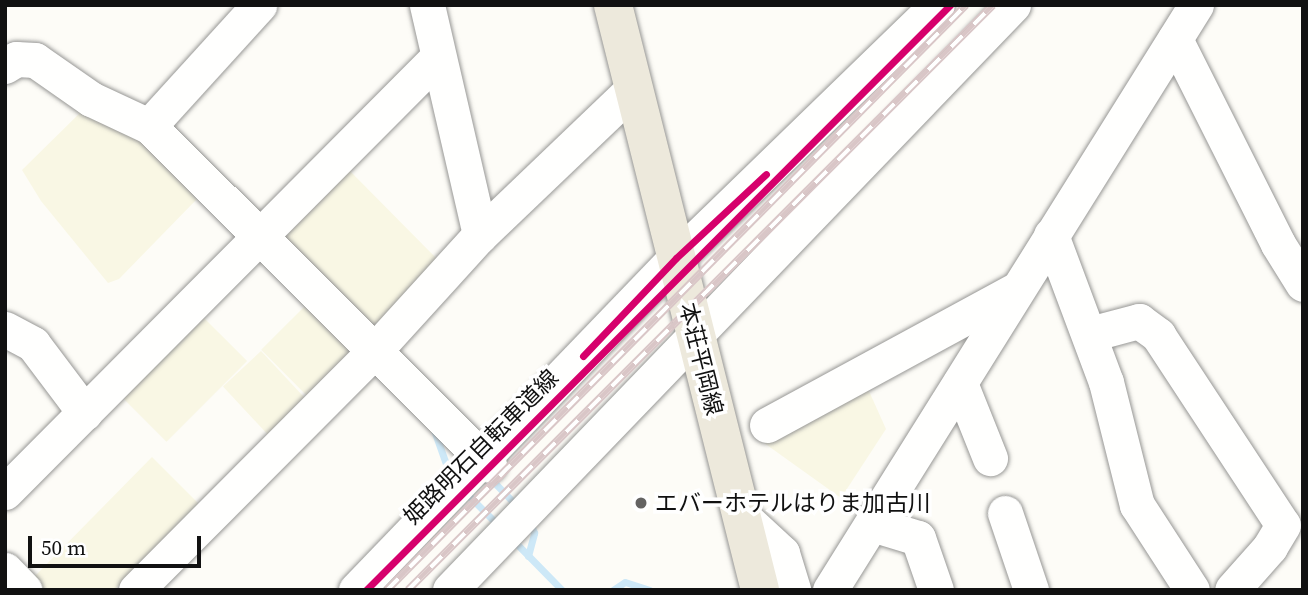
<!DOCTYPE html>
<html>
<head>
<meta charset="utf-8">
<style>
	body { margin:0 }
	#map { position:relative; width:1308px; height:595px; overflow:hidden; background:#fdfcf7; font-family:"Source Serif 4","Noto Sans JP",serif }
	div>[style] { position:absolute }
	.farmland>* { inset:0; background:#f9f7e4; transform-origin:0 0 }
	.stream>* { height:7px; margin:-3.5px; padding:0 3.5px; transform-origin:3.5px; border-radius:3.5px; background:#cde8f7 }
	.roads { filter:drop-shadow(0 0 2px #979795) drop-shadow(0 0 2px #979795) }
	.minor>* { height:35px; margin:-17.5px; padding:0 17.5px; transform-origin:17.5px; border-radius:17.5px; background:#fffffe }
	.major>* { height:38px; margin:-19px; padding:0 19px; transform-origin:19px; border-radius:19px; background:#ede9dc }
	.rail>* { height:8px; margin-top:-4px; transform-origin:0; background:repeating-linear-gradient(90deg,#fff 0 16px,#d9c6c7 0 32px); box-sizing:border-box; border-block:2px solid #d9c6c7 }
	.cycleway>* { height:7px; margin:-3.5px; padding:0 3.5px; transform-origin:3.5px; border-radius:3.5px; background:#d6006c }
	.dots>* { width:19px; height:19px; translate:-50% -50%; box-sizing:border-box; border:4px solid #fff; border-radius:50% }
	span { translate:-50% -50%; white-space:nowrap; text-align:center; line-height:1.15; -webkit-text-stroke:7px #fff; paint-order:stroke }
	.street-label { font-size:23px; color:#111 }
	.poi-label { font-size:23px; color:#111 }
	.left { translate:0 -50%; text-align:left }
	.frame { position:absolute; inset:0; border:7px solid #111; pointer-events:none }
	.scale { position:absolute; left:28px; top:536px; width:173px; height:32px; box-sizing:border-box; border:4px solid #111; border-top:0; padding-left:9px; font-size:21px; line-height:24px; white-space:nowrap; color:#111; -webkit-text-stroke:5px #fff; paint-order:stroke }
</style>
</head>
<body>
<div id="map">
	<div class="farmland">
		<i style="clip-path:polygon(89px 104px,127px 126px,197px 199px,119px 279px,108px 283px,41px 201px,22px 170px)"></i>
		<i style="clip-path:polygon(346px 167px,444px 266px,383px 328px,368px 326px,283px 242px,283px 224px)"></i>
		<i style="left:305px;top:306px;width:68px;height:62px;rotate:45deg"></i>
		<i style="left:199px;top:313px;width:68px;height:114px;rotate:45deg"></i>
		<i style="left:261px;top:351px;width:67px;height:52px;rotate:47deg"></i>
		<i style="clip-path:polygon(864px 380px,886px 429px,841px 498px,757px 438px)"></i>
		<i style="clip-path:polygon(152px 457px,199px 504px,114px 590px,45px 590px,33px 578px)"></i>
	</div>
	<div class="stream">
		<i style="left:434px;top:430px;width:51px;rotate:70.5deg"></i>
		<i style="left:488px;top:476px;width:40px;rotate:46deg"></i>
		<i style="left:464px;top:491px;width:48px;rotate:45deg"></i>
		<i style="left:511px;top:538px;width:73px;rotate:45.6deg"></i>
		<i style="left:528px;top:556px;width:24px;rotate:-75deg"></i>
		<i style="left:534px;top:533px;width:12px;rotate:-110deg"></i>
		<i style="left:613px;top:590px;width:14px;rotate:-34deg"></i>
		<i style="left:625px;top:582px;width:26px;rotate:18deg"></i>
	</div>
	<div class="roads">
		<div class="minor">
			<i style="left:427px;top:5px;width:236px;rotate:77deg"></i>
			<i style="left:1175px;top:39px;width:229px;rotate:63.3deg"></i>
			<i style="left:1278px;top:244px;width:47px;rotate:58deg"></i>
			<i style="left:5px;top:66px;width:13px;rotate:-32deg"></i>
			<i style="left:16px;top:59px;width:19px;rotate:3deg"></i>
			<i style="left:35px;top:60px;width:68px;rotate:34.9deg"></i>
			<i style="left:91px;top:99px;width:64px;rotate:25deg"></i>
			<i style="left:149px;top:126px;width:480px;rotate:44.9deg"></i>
			<i style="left:149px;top:126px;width:164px;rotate:-47.7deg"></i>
			<i style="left:1051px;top:235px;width:157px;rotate:69.5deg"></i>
			<i style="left:1106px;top:382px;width:127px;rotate:75.9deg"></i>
			<i style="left:1137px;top:505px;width:101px;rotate:57.1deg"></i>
			<i style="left:5px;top:329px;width:32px;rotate:28deg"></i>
			<i style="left:33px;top:344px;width:86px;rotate:53deg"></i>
			<i style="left:1090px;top:334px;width:51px;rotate:-14.9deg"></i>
			<i style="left:1139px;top:321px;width:24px;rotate:36deg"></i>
			<i style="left:1158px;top:335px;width:227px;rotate:56.7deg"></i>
			<i style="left:1283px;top:525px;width:26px;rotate:121deg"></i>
			<i style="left:1270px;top:547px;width:57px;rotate:131.5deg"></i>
			<i style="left:960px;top:383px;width:81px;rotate:68.2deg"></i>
			<i style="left:767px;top:425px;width:283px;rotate:-28.5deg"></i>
			<i style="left:5px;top:492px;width:614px;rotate:-45.13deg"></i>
			<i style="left:1005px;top:513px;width:81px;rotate:71.3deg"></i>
			<i style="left:741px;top:515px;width:56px;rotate:42.8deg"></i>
			<i style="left:782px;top:553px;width:39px;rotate:73deg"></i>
			<i style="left:872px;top:524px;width:48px;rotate:16.9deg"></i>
			<i style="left:918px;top:538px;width:55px;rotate:70.9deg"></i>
			<i style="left:5px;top:570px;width:28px;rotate:46deg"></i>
			<i style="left:136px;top:590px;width:342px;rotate:-45.1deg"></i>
			<i style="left:377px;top:348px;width:153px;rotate:-47.7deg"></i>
			<i style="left:480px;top:235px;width:213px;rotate:-43.7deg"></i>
			<i style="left:356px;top:590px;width:461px;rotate:-46.1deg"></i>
			<i style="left:676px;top:258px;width:363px;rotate:-44.1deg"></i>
			<i style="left:450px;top:590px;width:812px;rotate:-46.1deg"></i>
			<i style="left:830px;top:590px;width:690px;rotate:-57.97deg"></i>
		</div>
		<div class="major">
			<i style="left:613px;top:5px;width:603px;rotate:75.89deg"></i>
		</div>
	</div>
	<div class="rail">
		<i style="left:387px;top:590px;width:823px;rotate:-45.3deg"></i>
		<i style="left:408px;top:590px;width:827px;rotate:-45deg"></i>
	</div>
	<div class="cycleway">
		<i style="left:583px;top:356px;width:135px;rotate:-46.5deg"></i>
		<i style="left:676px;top:258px;width:123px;rotate:-43deg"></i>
		<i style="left:366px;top:590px;width:827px;rotate:-45.05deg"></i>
	</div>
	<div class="dots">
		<i style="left:641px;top:503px;background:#646362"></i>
	</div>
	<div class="street-label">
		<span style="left:701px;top:359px;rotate:76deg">本荘平岡線</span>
		<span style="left:481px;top:447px;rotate:-45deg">姫路明石自転車道線</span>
	</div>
	<div class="poi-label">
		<span class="left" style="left:655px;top:503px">エバーホテルはりま加古川</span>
	</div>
	<div class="frame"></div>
	<div class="scale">50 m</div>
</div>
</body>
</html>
